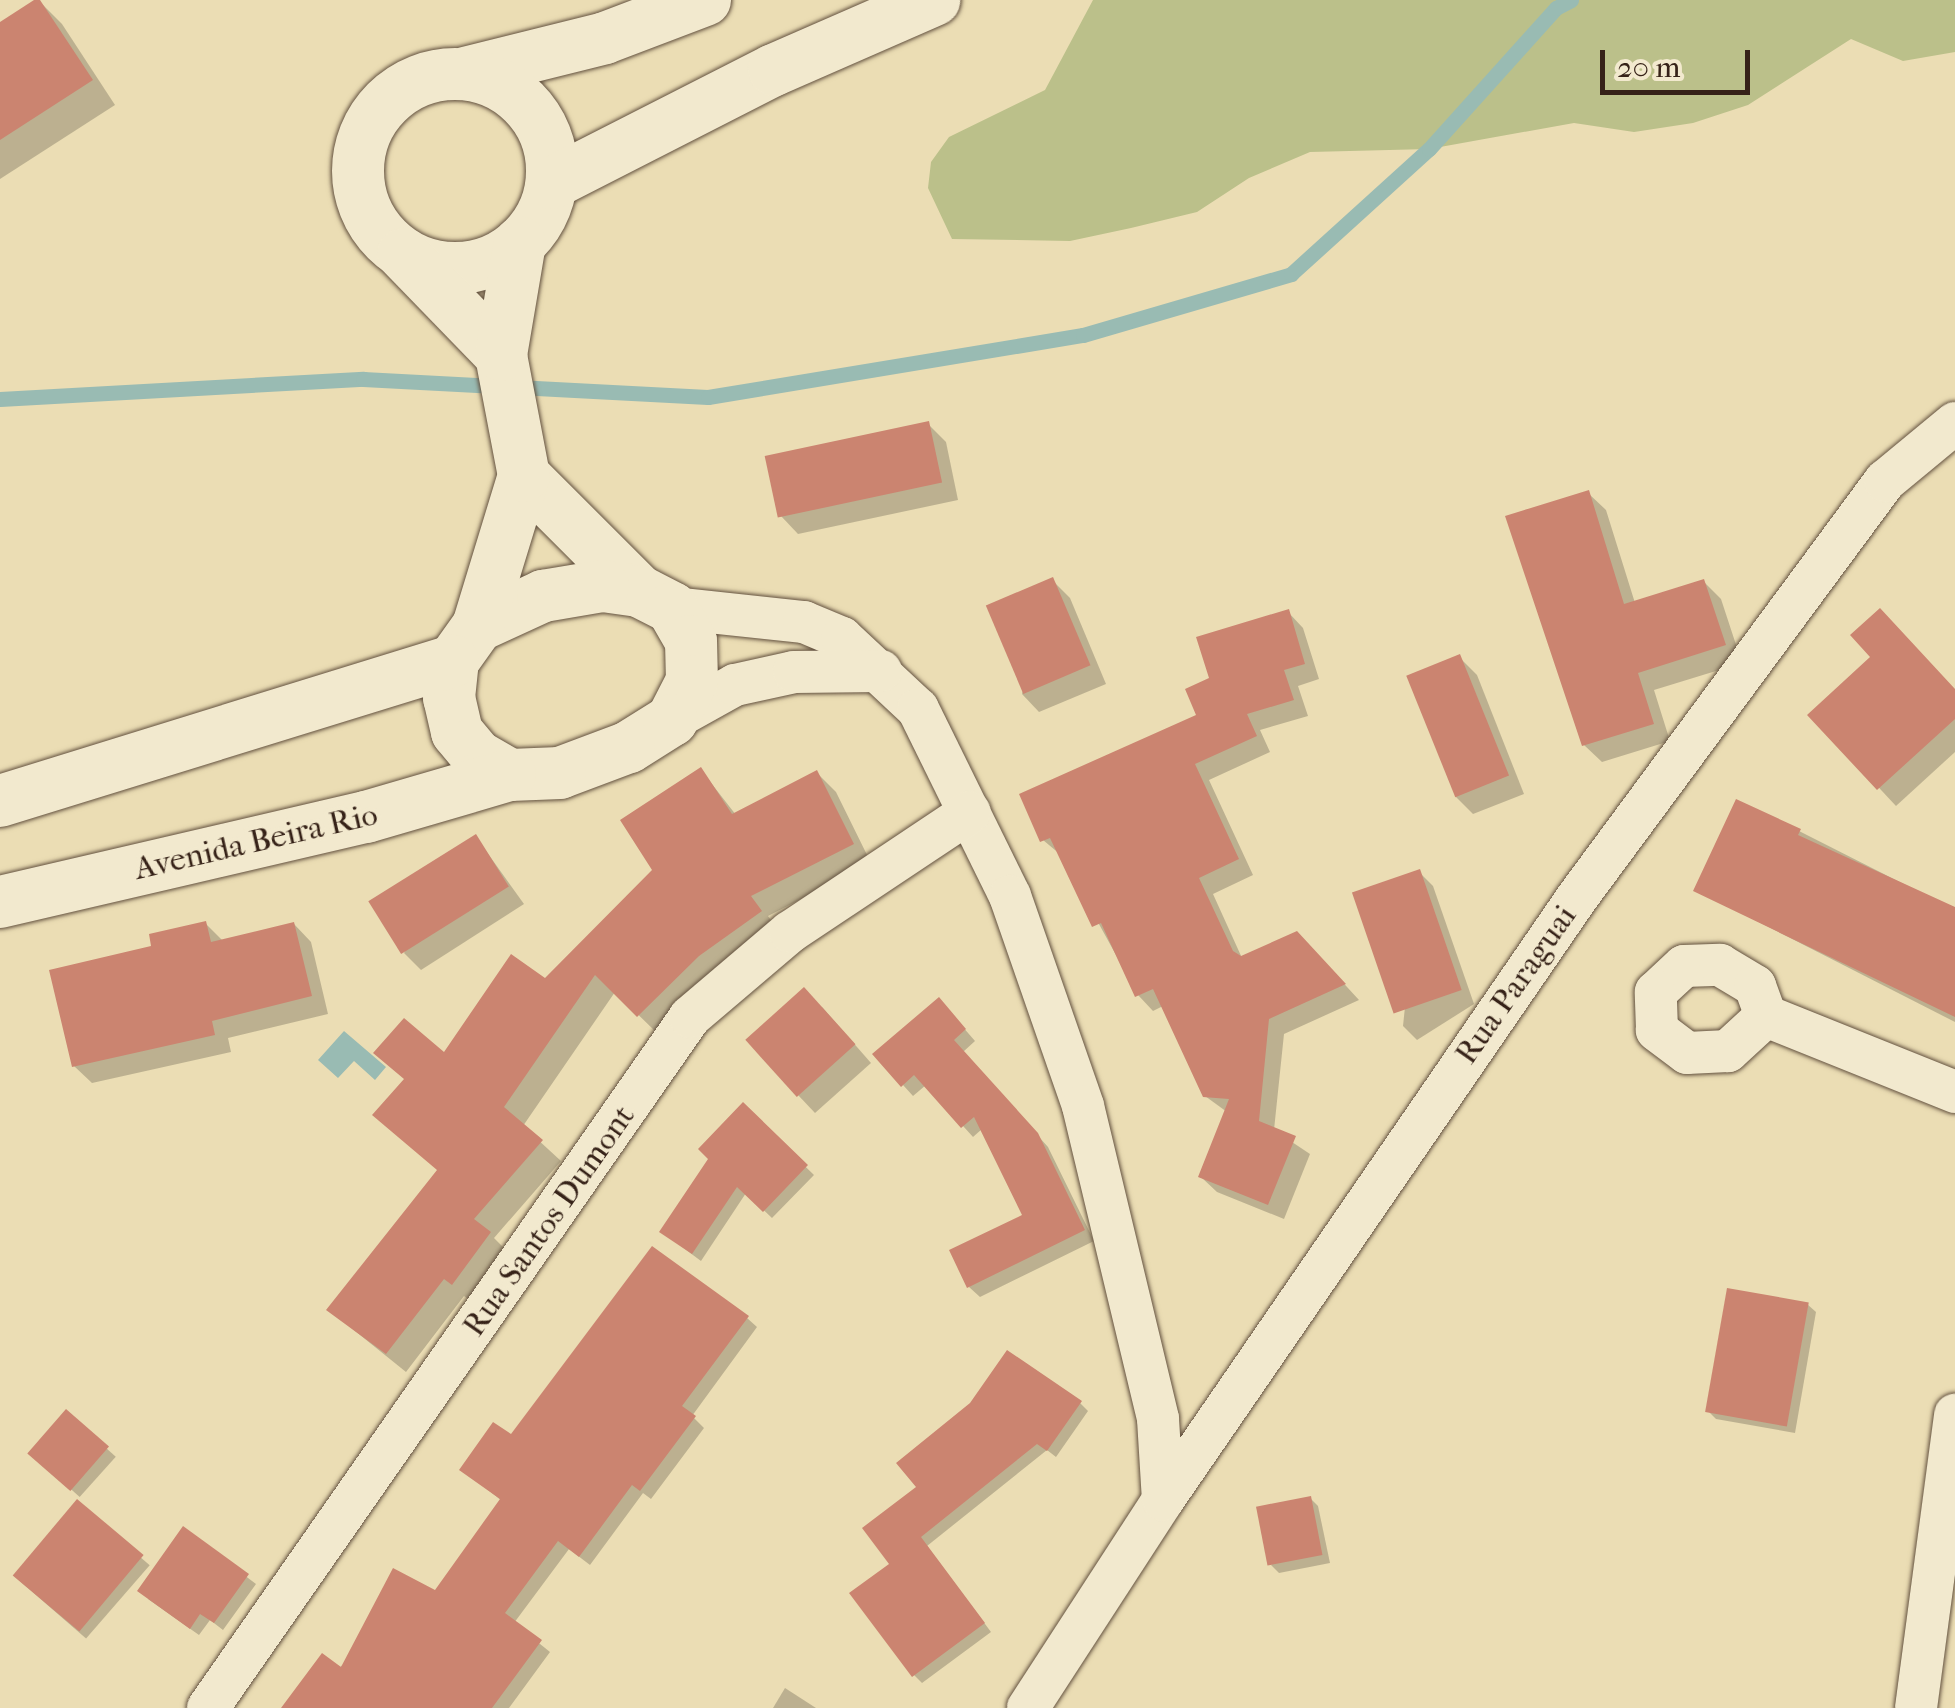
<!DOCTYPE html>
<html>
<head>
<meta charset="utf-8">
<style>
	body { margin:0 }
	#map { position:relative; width:1955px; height:1708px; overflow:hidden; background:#ebddb4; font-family:"IM FELL French Canon",serif }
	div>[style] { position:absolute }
	.green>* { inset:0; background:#bbc08a }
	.water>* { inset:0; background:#99bbb3 }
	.shadow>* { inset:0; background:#0003; transform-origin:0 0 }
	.stream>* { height:15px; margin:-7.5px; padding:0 7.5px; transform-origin:7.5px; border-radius:7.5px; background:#99bbb3 }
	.building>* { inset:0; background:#cb8470; transform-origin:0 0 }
	.roads { filter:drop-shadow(0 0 2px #63513f) drop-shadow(0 0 2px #63513f) }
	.minor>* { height:42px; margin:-21px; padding:0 21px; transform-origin:21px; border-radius:21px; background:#f2e9ce }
	.tertiary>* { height:52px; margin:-26px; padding:0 26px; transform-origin:26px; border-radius:26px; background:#f2e9ce }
	.tertiary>.ring { margin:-26px; padding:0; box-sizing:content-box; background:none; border:52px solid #f2e9ce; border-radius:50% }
	span { translate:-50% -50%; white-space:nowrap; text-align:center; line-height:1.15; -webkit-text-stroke:8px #f2e9ce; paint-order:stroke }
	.street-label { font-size:32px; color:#362218 }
	.scale { position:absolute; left:1600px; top:50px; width:150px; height:45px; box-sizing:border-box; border:5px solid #362218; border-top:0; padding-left:12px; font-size:30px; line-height:35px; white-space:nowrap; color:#362218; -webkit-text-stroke:8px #f2e9ce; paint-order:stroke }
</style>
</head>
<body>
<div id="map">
	<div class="green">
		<i style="clip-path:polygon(1093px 0,1955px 0,1955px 52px,1903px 61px,1851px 39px,1748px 105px,1693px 123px,1634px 132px,1574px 123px,1429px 149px,1310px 152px,1249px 178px,1197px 212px,1131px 228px,1070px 241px,952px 239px,928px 188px,931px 162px,949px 137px,1045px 90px)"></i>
	</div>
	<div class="water">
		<i style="clip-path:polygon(344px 1031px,386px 1067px,375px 1080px,354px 1061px,338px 1078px,318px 1060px)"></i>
	</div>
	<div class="shadow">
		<i style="clip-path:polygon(38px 0,62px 24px,115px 105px,0 179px,0 25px)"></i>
		<i style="clip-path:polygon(928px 424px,946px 442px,958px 500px,798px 534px,781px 516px)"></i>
		<i style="clip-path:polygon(1588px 493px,1606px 510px,1635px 603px,1704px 582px,1721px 599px,1742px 663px,1654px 690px,1670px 741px,1602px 762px,1584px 745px)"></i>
		<i style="clip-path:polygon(1052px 580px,1070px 598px,1106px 684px,1039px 712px,1022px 694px)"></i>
		<i style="clip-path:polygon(1288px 612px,1303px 628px,1319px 679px,1298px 686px,1308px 716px,1260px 730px,1270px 752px,1209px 780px,1253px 875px,1213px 894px,1242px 958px,1313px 950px,1359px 1000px,1284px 1034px,1274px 1130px,1310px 1154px,1284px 1219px,1217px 1192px,1201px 1177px,1227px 1112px,1205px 1096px,1163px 1006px,1153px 1011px,1138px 995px,1061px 855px,1043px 840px,1200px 716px,1212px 679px)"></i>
		<i style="clip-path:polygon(1459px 657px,1477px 675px,1524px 794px,1473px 814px,1456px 797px)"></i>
		<i style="clip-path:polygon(1955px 691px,1955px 752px,1896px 806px,1811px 715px)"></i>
		<i style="clip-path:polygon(701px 770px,736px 815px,817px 773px,836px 792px,871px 863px,768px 916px,779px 931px,658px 1034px,615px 992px,523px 1126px,561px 1161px,494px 1238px,509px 1253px,472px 1302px,464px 1296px,406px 1372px,329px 1310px,439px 1171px,444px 1056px,546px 981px,655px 870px)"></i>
		<i style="clip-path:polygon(1799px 831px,1955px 910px,1955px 1022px,1696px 890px)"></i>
		<i style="clip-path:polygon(476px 837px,524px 904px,421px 970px,404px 953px)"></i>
		<i style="clip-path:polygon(1419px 872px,1433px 886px,1474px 1004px,1417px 1040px,1403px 1026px)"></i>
		<i style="clip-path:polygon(205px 923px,223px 941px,294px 924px,311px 942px,328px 1014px,228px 1038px,231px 1052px,92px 1083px,74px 1066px,154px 948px)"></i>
		<i style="clip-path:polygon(822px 1007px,871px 1063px,815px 1113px,798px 1095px)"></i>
		<i style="clip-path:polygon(949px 1011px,975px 1041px,963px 1052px,1048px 1147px,1094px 1241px,980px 1297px,969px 1287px,1025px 1216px,982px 1129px,973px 1137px,926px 1085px,913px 1096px,903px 1085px)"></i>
		<i style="clip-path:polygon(743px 1106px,814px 1175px,772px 1218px,746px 1193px,701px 1261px,662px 1232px)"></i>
		<i style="clip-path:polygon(1807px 1304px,1816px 1312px,1795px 1433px,1716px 1419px,1708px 1411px)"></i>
		<i style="clip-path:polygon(747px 1318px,757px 1327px,692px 1416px,704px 1428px,651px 1499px,643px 1493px,590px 1565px,569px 1549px,514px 1623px,550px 1652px,509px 1708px,287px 1708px,436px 1593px,502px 1501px,462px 1469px)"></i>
		<i style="clip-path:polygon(1080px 1403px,1088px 1411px,1056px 1457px,1047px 1450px,927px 1546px,991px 1632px,922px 1683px,914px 1675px,892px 1564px,866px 1528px)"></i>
		<i style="left:66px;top:1412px;width:67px;height:54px;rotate:42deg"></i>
		<i style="clip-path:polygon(1310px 1498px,1318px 1506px,1330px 1563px,1279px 1573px,1271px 1565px)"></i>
		<i style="left:78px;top:1503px;width:95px;height:97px;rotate:41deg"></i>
		<i style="clip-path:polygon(183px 1529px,256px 1584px,223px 1630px,210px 1620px,199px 1635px,148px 1599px)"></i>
		<i style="clip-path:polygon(785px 1688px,816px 1708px,773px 1708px)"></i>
	</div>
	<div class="stream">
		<i style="left:0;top:399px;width:364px;rotate:-3.2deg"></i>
		<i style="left:363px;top:379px;width:345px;rotate:3deg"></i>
		<i style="left:708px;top:397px;width:380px;rotate:-9.4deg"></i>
		<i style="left:1083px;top:335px;width:217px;rotate:-16.3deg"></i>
		<i style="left:1291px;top:274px;width:186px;rotate:-42.2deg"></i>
		<i style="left:1429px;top:149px;width:190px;rotate:-48deg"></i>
		<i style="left:1556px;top:8px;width:17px;rotate:-28deg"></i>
	</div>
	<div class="building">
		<i style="clip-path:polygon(34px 0,40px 0,93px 80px,0 140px,0 22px)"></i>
		<i style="left:929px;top:421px;width:63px;height:168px;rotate:78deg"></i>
		<i style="clip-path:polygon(1589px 490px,1624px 604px,1704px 579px,1726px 645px,1638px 673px,1654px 724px,1582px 746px,1505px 516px)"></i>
		<i style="left:1053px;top:577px;width:96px;height:73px;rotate:67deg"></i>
		<i style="clip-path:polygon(1880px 608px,1955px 689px,1955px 719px,1877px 790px,1807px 715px,1870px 657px,1850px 635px)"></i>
		<i style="clip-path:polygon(1289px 609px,1305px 664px,1284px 670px,1294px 700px,1247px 714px,1257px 736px,1195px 764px,1239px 859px,1199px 878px,1233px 951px,1241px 956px,1297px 931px,1346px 984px,1269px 1019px,1259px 1121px,1296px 1136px,1268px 1205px,1198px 1177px,1229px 1099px,1203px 1097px,1153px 989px,1135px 997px,1101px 923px,1092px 927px,1050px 838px,1040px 842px,1019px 794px,1196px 715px,1185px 689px,1209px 678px,1196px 637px)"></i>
		<i style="left:1460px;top:654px;width:131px;height:58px;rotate:68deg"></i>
		<i style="clip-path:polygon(701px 767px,732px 814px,817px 770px,854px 844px,751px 896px,762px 911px,699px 956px,637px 1017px,595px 975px,504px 1107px,543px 1140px,474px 1219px,491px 1232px,452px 1285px,444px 1279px,386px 1354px,326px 1310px,437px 1170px,372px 1115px,404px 1079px,373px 1053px,404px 1018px,444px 1052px,511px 954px,545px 978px,652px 870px,620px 820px)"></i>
		<i style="clip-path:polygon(1736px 799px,1801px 829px,1798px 835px,1955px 907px,1955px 1017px,1693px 891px)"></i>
		<i style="left:476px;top:834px;width:62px;height:127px;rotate:58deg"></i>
		<i style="left:1420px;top:869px;width:128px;height:72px;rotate:71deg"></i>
		<i style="clip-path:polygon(206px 921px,211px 942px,294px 922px,312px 996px,212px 1021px,215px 1035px,72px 1067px,49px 970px,151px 946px,149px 934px)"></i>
		<i style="left:804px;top:987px;width:77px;height:79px;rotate:48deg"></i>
		<i style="clip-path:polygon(939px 997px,966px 1029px,954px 1040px,1038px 1133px,1085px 1230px,967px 1288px,949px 1250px,1022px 1215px,974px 1117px,961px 1128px,914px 1075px,901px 1087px,872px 1054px)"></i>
		<i style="clip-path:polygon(743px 1102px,808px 1165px,763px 1212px,737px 1187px,692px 1254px,659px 1232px,708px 1159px,698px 1149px)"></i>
		<i style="clip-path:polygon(652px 1246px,749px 1316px,682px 1406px,696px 1416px,640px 1491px,632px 1485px,579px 1557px,558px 1541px,505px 1613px,542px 1640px,492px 1708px,281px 1708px,322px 1653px,341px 1667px,393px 1568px,435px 1590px,500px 1499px,459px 1470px,493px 1422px,511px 1434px)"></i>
		<i style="left:1727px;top:1288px;width:83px;height:126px;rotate:10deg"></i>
		<i style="clip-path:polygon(1007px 1350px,1082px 1401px,1047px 1451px,1037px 1444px,921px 1537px,985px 1623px,912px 1677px,849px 1593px,889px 1564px,862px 1528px,916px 1487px,896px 1463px,970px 1403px)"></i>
		<i style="left:66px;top:1409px;width:57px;height:59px;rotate:41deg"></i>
		<i style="left:1311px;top:1496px;width:60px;height:56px;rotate:79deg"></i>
		<i style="left:77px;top:1499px;width:87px;height:100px;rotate:40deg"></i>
		<i style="clip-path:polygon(183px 1526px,249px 1574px,214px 1623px,200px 1614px,190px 1629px,137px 1591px)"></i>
	</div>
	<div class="roads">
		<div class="minor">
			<i style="left:672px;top:608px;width:133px;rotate:6.1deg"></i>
			<i style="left:804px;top:622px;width:41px;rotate:22.8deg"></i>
			<i style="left:842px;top:638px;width:104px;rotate:43.1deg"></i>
			<i style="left:918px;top:709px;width:208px;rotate:63.8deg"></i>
			<i style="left:1010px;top:896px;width:222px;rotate:70.8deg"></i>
			<i style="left:1083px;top:1106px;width:322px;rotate:76.5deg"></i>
			<i style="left:1158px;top:1419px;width:81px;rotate:86.5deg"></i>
			<i style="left:1163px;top:1500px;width:248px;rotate:123deg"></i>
			<i style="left:672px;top:720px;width:72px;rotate:-29.1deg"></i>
			<i style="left:735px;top:685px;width:60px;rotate:-12.4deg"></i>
			<i style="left:794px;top:672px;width:87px;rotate:-0.7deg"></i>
			<i style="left:1766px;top:1016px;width:52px;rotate:137.4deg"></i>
			<i style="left:1728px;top:1051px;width:41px;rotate:177.2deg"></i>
			<i style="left:1687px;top:1053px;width:38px;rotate:-143deg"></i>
			<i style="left:1657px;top:1030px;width:38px;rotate:-92deg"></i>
			<i style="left:1656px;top:992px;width:38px;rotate:-43deg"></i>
			<i style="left:1684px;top:966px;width:36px;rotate:-2deg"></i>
			<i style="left:1720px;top:965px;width:41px;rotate:31deg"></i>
			<i style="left:1755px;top:986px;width:32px;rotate:70deg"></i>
			<i style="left:1766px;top:1016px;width:204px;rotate:21.9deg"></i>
			<i style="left:1163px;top:1500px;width:729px;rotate:-55.5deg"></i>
			<i style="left:1576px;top:899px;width:520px;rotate:-53.53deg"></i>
			<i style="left:1885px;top:481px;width:91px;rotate:-39.6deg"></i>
			<i style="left:208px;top:1708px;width:842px;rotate:-55.1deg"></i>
			<i style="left:690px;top:1017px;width:131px;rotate:-40.4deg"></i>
			<i style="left:790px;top:932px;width:216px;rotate:-33.7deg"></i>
			<i style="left:1916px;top:1708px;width:296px;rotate:-82.4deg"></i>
		</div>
		<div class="tertiary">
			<i style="left:465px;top:73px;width:144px;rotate:-14deg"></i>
			<i style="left:605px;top:38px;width:107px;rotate:-20.8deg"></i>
			<i class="ring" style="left:358px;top:74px;width:142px;height:142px"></i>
			<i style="left:552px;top:183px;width:249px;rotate:-27deg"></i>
			<i style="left:774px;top:70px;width:175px;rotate:-23.6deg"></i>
			<i style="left:403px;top:254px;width:141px;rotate:45.9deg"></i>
			<i style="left:524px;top:476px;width:163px;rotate:45deg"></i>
			<i style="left:603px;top:586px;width:36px;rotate:8deg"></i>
			<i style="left:639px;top:591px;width:37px;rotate:27deg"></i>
			<i style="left:672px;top:608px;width:38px;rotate:60deg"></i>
			<i style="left:691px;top:641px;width:40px;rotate:88.6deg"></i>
			<i style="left:692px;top:681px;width:44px;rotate:117.1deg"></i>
			<i style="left:672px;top:720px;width:51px;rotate:147.9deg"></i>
			<i style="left:629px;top:747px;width:74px;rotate:159.4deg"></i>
			<i style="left:560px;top:773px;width:50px;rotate:177.7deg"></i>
			<i style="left:510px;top:775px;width:38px;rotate:-150deg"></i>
			<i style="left:477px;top:756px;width:31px;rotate:-130deg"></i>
			<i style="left:457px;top:732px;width:35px;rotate:-103deg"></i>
			<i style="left:449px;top:698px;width:37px;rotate:-84deg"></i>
			<i style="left:453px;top:661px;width:43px;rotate:-54.5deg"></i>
			<i style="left:478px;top:626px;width:72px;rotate:-24.8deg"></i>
			<i style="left:543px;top:596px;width:61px;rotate:-9.5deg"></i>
			<i style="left:478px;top:626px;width:157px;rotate:-73deg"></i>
			<i style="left:524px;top:476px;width:123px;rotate:-100.8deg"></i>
			<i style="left:501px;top:355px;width:114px;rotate:-80.4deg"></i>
			<i style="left:0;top:801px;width:474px;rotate:-17.2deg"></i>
			<i style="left:0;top:902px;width:376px;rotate:-13.1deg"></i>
			<i style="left:366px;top:817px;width:150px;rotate:-16.3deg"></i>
		</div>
	</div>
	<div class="street-label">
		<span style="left:256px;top:842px;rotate:-13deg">Avenida Beira Rio</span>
		<span style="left:1516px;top:985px;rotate:-55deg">Rua Paraguai</span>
		<span style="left:549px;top:1221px;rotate:-55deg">Rua Santos Dumont</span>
	</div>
	<div class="scale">20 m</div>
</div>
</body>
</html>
